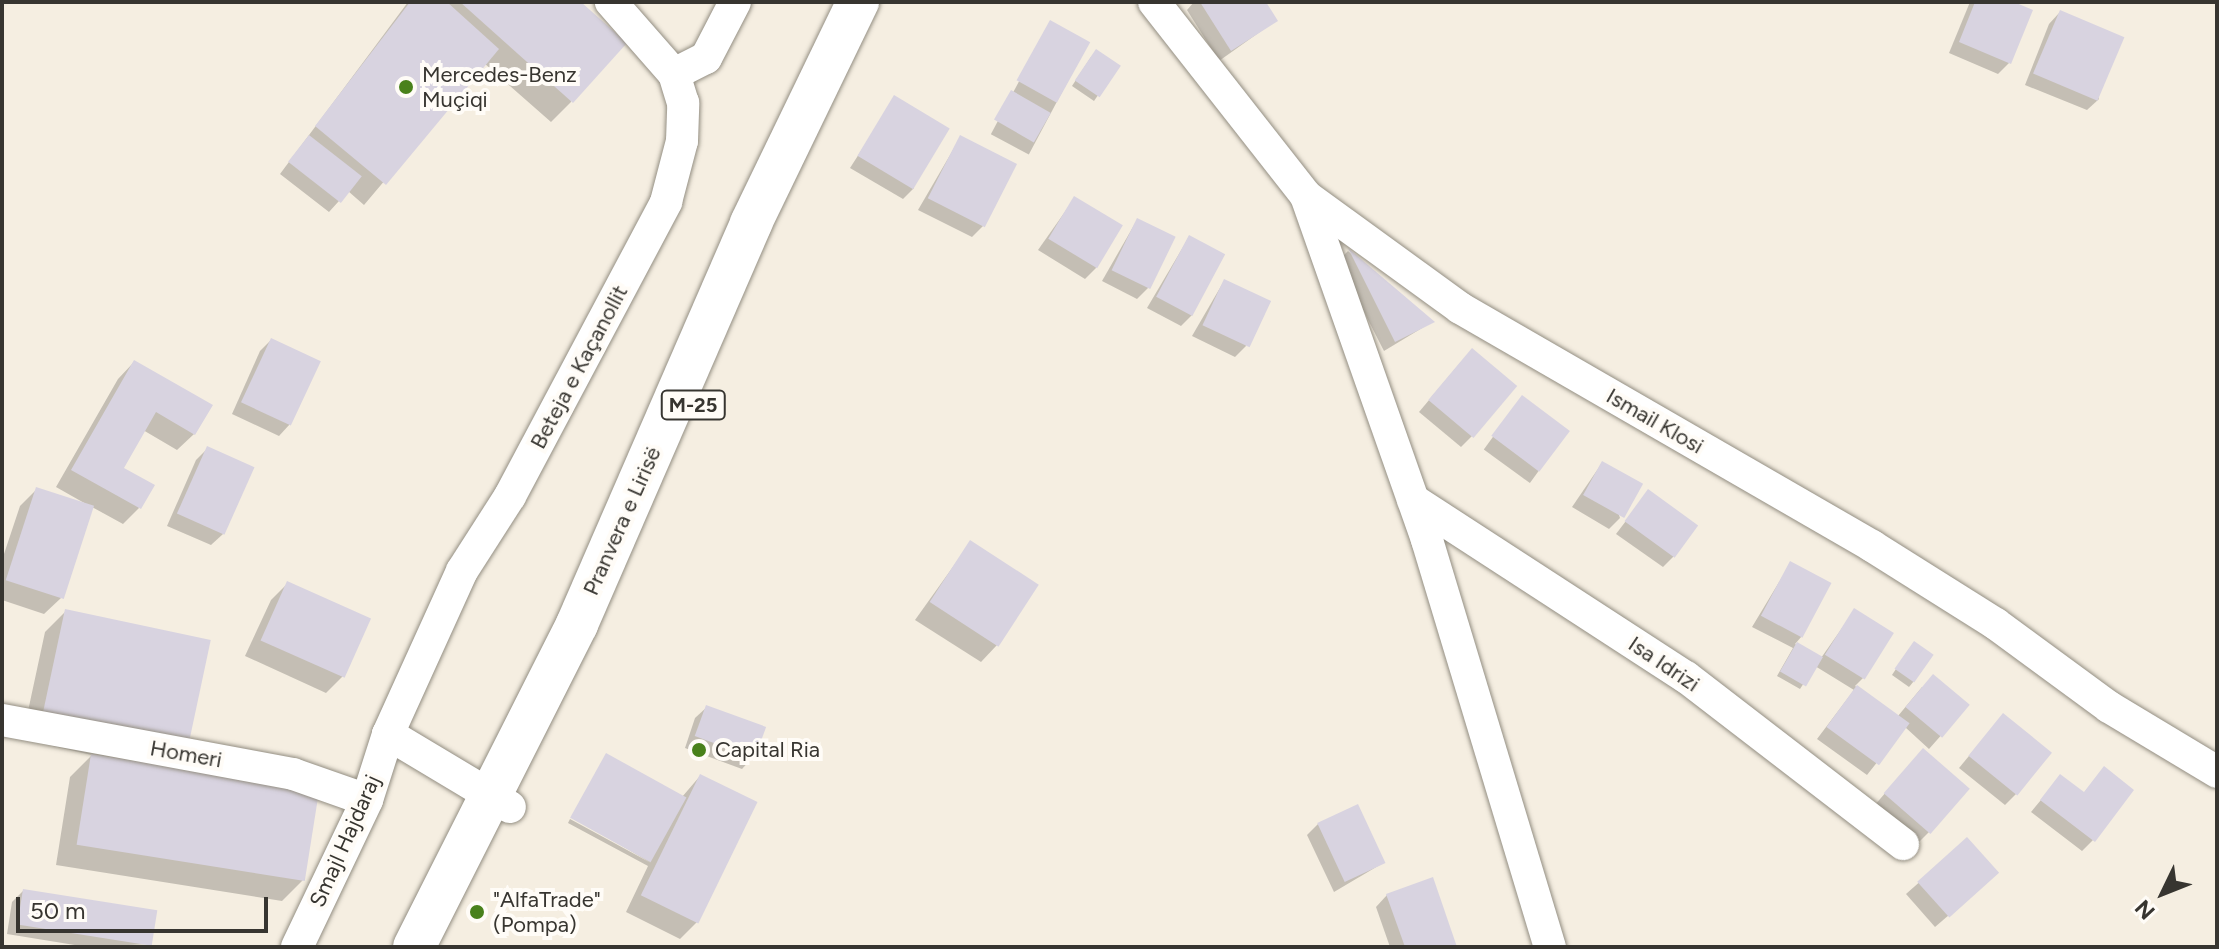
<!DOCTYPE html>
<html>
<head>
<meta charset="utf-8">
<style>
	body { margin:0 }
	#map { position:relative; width:2219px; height:949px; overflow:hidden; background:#f5eee1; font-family:Figtree,sans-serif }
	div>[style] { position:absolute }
	.shadow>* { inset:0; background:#0003; transform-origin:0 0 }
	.building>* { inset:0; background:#d8d3e0; transform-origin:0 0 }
	.roads { filter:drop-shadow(0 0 2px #938e82) drop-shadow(0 0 2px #938e82) }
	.minor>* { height:32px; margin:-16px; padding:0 16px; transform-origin:16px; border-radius:16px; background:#fff }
	.major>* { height:42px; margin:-21px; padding:0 21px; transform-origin:21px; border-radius:21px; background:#fff }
	.dots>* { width:22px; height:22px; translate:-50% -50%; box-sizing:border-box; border:4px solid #fffcf7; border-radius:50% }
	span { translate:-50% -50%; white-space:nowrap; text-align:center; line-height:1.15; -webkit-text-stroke:8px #fffcf7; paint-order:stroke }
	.shield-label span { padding:2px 6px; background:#fffcf7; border:2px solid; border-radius:6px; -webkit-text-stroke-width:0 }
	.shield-label { font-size:20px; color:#373530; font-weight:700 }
	.poi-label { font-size:22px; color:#373530 }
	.left { translate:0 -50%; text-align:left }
	.street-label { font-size:22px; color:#373530 }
	.frame { position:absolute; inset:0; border:4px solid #373530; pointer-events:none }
	.north { position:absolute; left:2123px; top:853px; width:80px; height:80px; -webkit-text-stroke:6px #fffcf7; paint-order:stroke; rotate:227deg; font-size:22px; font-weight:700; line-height:32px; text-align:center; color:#373530 }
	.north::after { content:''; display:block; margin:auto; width:28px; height:36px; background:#373530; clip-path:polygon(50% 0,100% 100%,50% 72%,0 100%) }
	.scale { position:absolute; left:16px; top:897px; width:252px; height:36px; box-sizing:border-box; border:4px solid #373530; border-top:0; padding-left:10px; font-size:24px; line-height:28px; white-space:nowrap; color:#373530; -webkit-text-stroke:6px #fffcf7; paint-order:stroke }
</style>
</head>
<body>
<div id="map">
	<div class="shadow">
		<i style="clip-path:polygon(408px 2px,578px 2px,571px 102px,551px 122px,484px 63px,364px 205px,348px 191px,329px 212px,280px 174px)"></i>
		<i style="clip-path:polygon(1194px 2px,1263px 2px,1275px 21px,1219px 61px,1187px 10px)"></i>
		<i style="clip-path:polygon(1970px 2px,2009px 2px,2009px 63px,1998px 74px,1949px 53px)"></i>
		<i style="clip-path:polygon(2060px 12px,2099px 99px,2087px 110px,2025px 85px,2049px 24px)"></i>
		<i style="left:1050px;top:23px;width:43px;height:126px;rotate:28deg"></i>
		<i style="clip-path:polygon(1091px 57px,1118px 66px,1094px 101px,1072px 86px)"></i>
		<i style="clip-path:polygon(895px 98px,914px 188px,903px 199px,850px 168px)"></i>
		<i style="clip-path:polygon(960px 138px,983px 226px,972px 237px,918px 210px)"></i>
		<i style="clip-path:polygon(1074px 199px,1096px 268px,1085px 279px,1038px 250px)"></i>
		<i style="clip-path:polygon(1137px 220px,1148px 288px,1137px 299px,1102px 281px)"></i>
		<i style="clip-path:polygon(1189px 237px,1192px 315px,1181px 326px,1147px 308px)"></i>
		<i style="clip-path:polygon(1348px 251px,1432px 322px,1384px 351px,1338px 261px)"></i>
		<i style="clip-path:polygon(1224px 281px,1246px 346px,1235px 357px,1192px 336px)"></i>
		<i style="clip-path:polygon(271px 340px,290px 424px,279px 436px,232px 414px,260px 351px)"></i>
		<i style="clip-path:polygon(134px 362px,194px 434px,177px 450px,143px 430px,122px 468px,139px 508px,123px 524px,92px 507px,61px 598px,44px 614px,2px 600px,2px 560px,20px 506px,37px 489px,86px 504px,56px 487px,118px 379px)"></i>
		<i style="clip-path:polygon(1461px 362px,1472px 436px,1461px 447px,1419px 412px)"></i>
		<i style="left:1522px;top:397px;width:57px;height:65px;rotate:36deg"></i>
		<i style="clip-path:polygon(207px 449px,223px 534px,211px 545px,167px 526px,196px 460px)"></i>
		<i style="clip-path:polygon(1602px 463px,1620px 518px,1609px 529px,1572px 507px)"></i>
		<i style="clip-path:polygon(1648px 492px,1674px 556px,1663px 567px,1616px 534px)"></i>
		<i style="clip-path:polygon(970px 543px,997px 645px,981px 662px,915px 620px)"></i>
		<i style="clip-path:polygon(1790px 564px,1802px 636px,1795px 644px,1821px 658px,1854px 611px,1863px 678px,1855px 686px,1898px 716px,1922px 687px,1967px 706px,1929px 749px,1905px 727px,1867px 775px,1817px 739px,1854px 690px,1815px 666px,1800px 689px,1777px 676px,1793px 648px,1752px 627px)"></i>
		<i style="clip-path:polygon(287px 584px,343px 676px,326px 693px,245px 656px,271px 600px)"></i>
		<i style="clip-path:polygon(66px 611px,303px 880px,282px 901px,56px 865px,70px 777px,92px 755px,22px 739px,45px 632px)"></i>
		<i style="clip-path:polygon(1909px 649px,1914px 681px,1909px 687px,1892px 675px)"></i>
		<i style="clip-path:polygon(707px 707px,753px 757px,742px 769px,685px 748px,695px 718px)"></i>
		<i style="clip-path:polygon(2003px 715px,2016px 794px,2005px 805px,1959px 768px)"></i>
		<i style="clip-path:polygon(606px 756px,682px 797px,700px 776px,697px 922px,680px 939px,626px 912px,648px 866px,568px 823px,570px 819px,651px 863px,572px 816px)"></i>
		<i style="clip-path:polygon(1912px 762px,1929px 832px,1918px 843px,1874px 806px)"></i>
		<i style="clip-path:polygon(2104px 769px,2093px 840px,2082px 851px,2031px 812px,2060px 777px,2083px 794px)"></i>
		<i style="clip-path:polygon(1318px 824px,1383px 863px,1334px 892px,1307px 835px)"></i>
		<i style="clip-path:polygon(1967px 840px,1985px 884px,1935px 927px,1906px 894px)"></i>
		<i style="clip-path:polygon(23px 891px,150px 944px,87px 947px,7px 934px,12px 902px)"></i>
		<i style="clip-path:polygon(1387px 895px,1455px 947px,1390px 947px,1376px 907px)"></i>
	</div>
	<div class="building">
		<i style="clip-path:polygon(410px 2px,447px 2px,499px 49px,386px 185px,315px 126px)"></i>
		<i style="clip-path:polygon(460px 2px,581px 2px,627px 43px,573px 103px)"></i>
		<i style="clip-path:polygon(1200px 2px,1266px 2px,1278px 21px,1231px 51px)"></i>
		<i style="clip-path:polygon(1975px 2px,2014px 2px,2033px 10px,2011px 64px,1959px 42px)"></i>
		<i style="left:2060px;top:10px;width:70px;height:69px;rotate:23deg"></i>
		<i style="left:1050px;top:20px;width:46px;height:69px;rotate:29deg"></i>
		<i style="left:1096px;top:49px;width:30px;height:38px;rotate:34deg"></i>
		<i style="left:1011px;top:90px;width:46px;height:34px;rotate:30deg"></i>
		<i style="left:894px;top:95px;width:65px;height:71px;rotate:31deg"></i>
		<i style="left:309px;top:135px;width:67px;height:34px;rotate:38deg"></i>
		<i style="left:960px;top:135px;width:64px;height:71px;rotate:27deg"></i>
		<i style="left:1074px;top:196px;width:57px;height:50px;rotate:31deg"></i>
		<i style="left:1137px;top:218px;width:43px;height:58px;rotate:26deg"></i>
		<i style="left:1189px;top:235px;width:41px;height:70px;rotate:28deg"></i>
		<i style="clip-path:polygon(1348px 248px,1435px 322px,1395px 342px)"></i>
		<i style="left:1224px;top:279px;width:52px;height:51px;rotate:25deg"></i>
		<i style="left:271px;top:338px;width:55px;height:71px;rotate:25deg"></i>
		<i style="left:1472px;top:348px;width:59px;height:68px;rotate:40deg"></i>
		<i style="clip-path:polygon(134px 360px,213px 405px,195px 435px,156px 412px,124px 468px,155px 485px,141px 509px,71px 470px)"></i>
		<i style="left:1522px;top:395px;width:60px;height:51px;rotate:37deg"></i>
		<i style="left:207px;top:446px;width:52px;height:74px;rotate:24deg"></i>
		<i style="left:1602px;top:461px;width:47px;height:39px;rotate:29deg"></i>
		<i style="left:36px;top:487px;width:61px;height:98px;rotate:18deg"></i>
		<i style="left:1648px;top:489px;width:62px;height:40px;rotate:36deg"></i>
		<i style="left:970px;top:540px;width:82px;height:74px;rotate:33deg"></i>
		<i style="left:1790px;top:561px;width:47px;height:62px;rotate:28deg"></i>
		<i style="left:287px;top:581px;width:92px;height:65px;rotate:24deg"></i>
		<i style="left:1854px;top:608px;width:47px;height:55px;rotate:32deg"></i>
		<i style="left:65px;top:609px;width:149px;height:111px;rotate:12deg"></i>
		<i style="left:1914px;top:641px;width:24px;height:34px;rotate:35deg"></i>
		<i style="left:1797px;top:642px;width:30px;height:34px;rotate:30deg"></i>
		<i style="left:1933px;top:674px;width:48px;height:43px;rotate:40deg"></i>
		<i style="left:1857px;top:685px;width:65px;height:52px;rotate:36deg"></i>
		<i style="left:706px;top:705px;width:64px;height:33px;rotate:20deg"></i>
		<i style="left:2003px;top:713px;width:63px;height:55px;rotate:39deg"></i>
		<i style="left:1923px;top:748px;width:62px;height:60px;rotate:41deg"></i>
		<i style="left:606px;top:753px;width:92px;height:74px;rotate:29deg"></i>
		<i style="left:91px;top:754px;width:231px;height:92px;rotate:9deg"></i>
		<i style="clip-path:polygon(2104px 766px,2134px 790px,2095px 842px,2040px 800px,2060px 774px,2084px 792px)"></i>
		<i style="left:700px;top:774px;width:64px;height:135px;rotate:26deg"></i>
		<i style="left:1358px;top:804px;width:65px;height:45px;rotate:65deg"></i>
		<i style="left:1967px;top:837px;width:48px;height:67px;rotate:48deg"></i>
		<i style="clip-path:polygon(1433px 877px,1457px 947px,1405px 947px,1386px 894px)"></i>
		<i style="left:23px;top:889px;width:136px;height:36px;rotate:9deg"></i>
	</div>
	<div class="roads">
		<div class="minor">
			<i style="left:1154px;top:2px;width:246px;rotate:51.9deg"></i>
			<i style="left:1306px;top:196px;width:190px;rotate:36deg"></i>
			<i style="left:1460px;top:308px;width:476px;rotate:30deg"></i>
			<i style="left:1872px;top:546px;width:146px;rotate:32.2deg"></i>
			<i style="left:1996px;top:624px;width:140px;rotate:36.3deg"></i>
			<i style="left:2109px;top:707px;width:126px;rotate:31deg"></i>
			<i style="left:674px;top:74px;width:36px;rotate:-27deg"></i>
			<i style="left:706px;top:58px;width:63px;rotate:-62.6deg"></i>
			<i style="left:1306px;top:196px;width:365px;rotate:70.6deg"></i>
			<i style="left:1427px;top:540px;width:425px;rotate:73.2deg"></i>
			<i style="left:1413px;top:500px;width:325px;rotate:33deg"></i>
			<i style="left:1686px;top:677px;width:274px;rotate:37.6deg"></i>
			<i style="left:2px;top:720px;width:296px;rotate:10.5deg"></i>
			<i style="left:293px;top:774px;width:78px;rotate:19.4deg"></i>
			<i style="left:388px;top:734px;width:142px;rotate:30.9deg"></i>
			<i style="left:297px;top:947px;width:163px;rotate:-64.5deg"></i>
			<i style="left:367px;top:800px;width:69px;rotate:-72.3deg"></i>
			<i style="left:388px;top:734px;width:179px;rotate:-65.6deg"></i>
			<i style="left:462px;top:571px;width:89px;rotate:-57.4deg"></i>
			<i style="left:510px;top:496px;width:333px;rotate:-62deg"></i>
			<i style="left:666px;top:202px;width:63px;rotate:-75.3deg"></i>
			<i style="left:682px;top:141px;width:38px;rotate:-88deg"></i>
			<i style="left:683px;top:103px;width:30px;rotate:-107deg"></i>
			<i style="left:674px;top:74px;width:96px;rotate:-131.2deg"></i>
		</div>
		<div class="major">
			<i style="left:414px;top:947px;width:362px;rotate:-63.2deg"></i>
			<i style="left:577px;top:624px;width:437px;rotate:-66.5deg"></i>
			<i style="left:751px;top:223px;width:246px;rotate:-64.2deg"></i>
		</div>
	</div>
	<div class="dots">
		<i style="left:406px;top:87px;background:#49811b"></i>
		<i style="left:699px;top:750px;background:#49811b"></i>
		<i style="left:477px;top:912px;background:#49811b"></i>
	</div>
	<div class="shield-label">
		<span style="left:693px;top:405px">M-25</span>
	</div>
	<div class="poi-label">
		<span class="left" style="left:422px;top:87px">Mercedes-Benz<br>Muçiqi</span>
		<span class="left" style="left:715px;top:750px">Capital Ria</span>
		<span class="left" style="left:493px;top:912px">"AlfaTrade"<br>(Pompa)</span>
	</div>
	<div class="street-label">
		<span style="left:579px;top:367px;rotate:-62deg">Beteja e Kaçanollit</span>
		<span style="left:1655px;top:421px;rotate:30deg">Ismail Klosi</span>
		<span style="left:622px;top:521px;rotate:-66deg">Pranvera e Lirisë</span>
		<span style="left:1664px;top:664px;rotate:34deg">Isa Idrizi</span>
		<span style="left:186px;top:754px;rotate:10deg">Homeri</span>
		<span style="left:345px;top:841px;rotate:-66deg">Smajl Hajdaraj</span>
	</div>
	<div class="frame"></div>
	<div class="north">N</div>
	<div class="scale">50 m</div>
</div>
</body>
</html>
